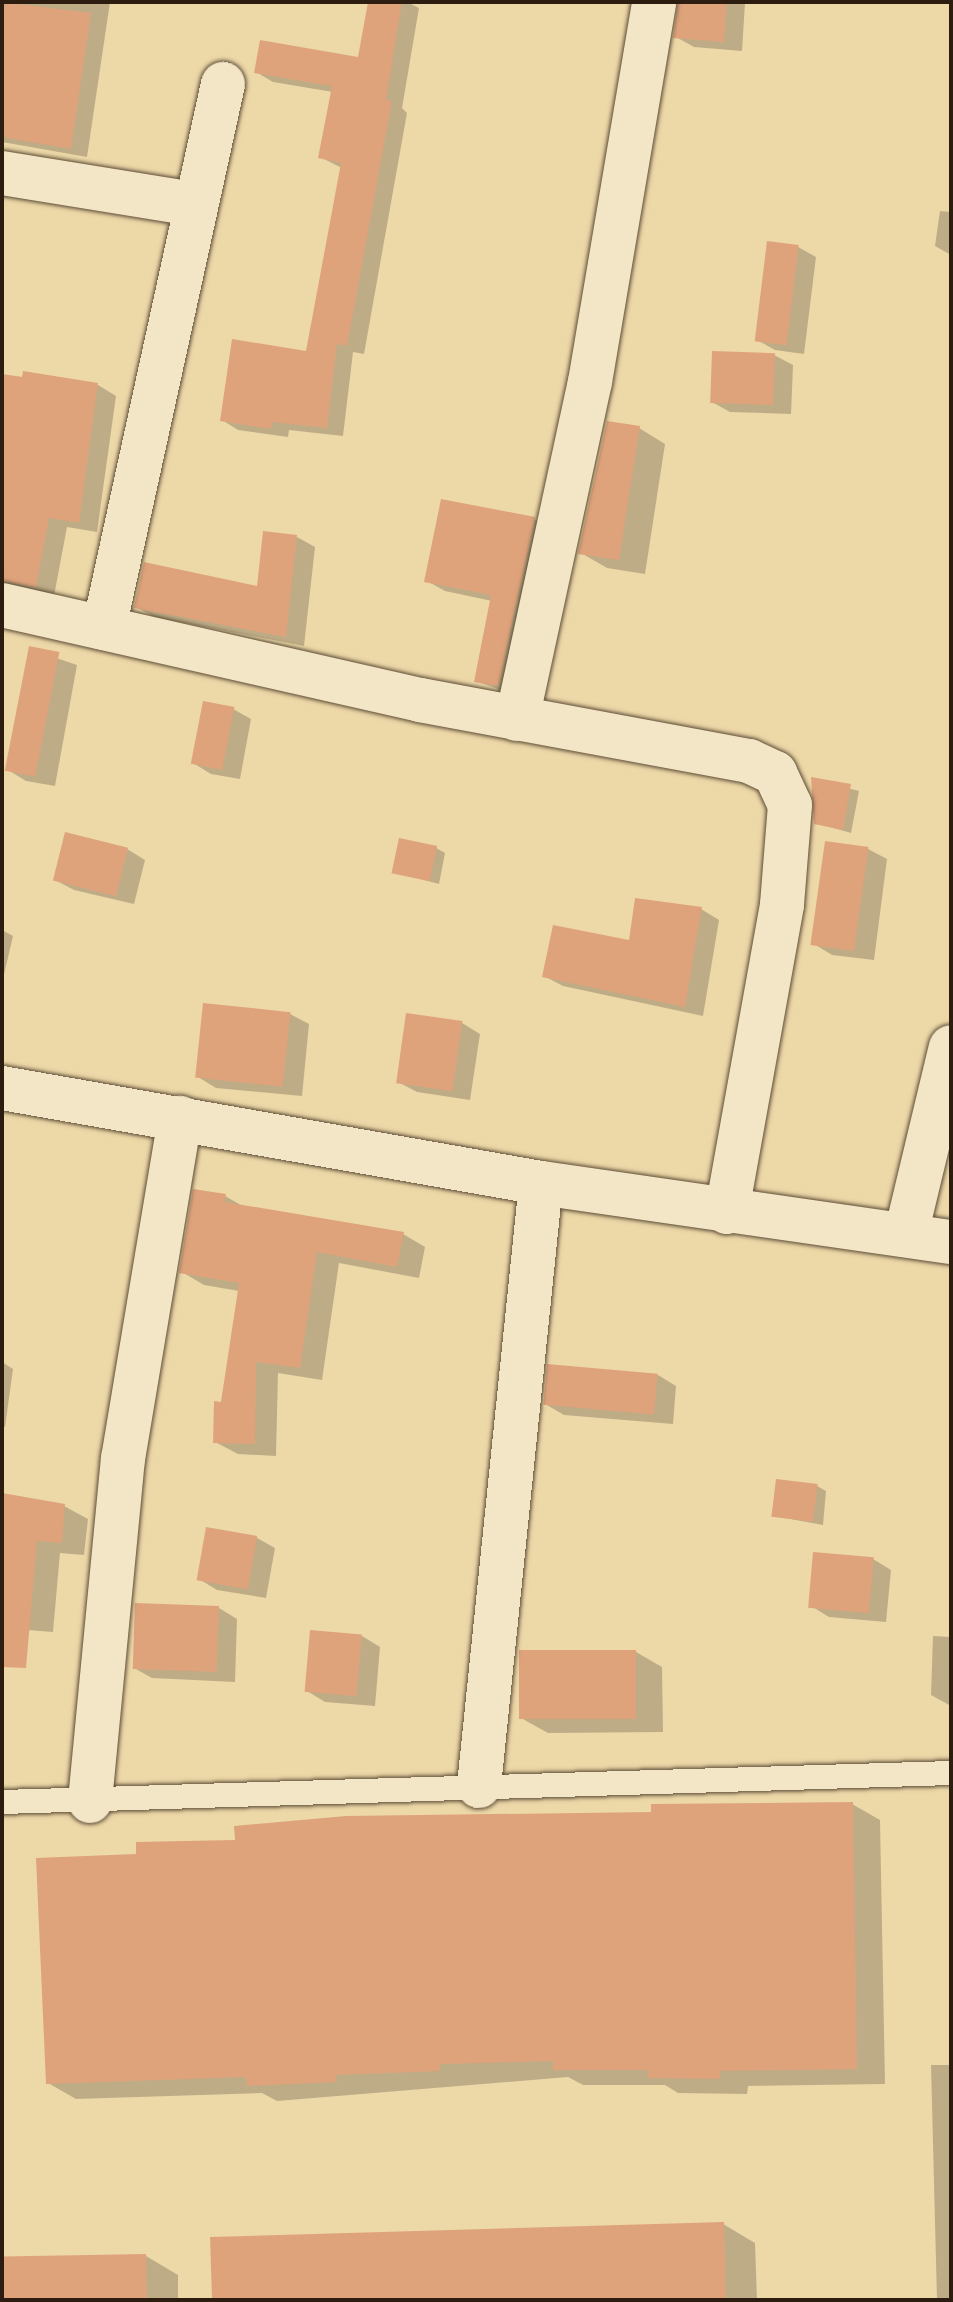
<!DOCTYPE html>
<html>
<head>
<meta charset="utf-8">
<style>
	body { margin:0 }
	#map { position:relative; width:953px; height:2302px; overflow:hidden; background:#edd8a8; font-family:"IM FELL Double Pica",serif }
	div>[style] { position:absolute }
	.shadow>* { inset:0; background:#0003 }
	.building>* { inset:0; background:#dfa37c; transform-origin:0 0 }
	.roads { filter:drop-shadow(0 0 2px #5d4c36) drop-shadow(0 0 2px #5d4c36) }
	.service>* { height:24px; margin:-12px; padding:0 12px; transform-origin:12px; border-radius:12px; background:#f3e6c6 }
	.minor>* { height:44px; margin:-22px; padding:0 22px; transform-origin:22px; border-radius:22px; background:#f3e6c6 }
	span { translate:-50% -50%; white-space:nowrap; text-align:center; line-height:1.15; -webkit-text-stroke:6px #f3e6c6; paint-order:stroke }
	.frame { position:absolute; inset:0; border:4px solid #2d1d10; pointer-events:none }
</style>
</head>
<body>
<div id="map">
	<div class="shadow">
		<i style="clip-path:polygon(110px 2px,87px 157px,2px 142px,2px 3px)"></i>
		<i style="clip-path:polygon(370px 2px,407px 2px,419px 8px,402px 108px,407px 113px,364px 354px,353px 352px,343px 436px,289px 430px,288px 437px,238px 430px,222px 420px,307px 353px,342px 168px,320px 157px,333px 92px,273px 82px,256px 72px,360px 59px)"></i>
		<i style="clip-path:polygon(680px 2px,745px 3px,742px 51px,694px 47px,676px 37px)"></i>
		<i style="clip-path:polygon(940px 211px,951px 212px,951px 255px,935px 246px)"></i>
		<i style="clip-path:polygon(798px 247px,816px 257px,804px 354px,775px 350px,757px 340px)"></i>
		<i style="clip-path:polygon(774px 355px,793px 365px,791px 414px,730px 412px,712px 402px)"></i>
		<i style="clip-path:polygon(2px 375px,98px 385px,116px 396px,97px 532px,67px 527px,54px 596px,2px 586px)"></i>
		<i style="clip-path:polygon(639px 428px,665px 444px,645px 574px,607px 568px,581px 553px)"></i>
		<i style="clip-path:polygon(534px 519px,553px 530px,517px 696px,476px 681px,492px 601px,445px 591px,427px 581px)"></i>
		<i style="clip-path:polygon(297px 537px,315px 547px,304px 646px,154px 617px,136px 607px,259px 589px)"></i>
		<i style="clip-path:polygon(30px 649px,77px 665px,55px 786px,26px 781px,8px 770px)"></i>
		<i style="clip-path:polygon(233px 709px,251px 719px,240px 779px,211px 774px,193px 763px)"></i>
		<i style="clip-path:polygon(813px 779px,859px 791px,851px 833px,816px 823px)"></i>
		<i style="clip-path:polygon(436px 848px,445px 853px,439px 884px,394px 872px)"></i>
		<i style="clip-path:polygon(127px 849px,145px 860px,134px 904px,74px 890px,55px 880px)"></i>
		<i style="clip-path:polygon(868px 849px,887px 859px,874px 960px,832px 955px,814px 944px)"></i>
		<i style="clip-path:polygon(701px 909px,719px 920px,703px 1016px,563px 986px,544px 976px)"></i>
		<i style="clip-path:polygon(2px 930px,13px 936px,2px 983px)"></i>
		<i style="clip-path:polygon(290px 1014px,309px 1024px,302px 1096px,216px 1088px,198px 1077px)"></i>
		<i style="clip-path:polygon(462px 1023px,480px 1034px,470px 1100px,417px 1092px,398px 1082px)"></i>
		<i style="clip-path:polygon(225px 1196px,246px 1208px,403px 1234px,425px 1247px,419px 1278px,339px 1263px,322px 1380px,278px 1373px,276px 1456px,238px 1454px,215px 1442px,239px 1291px,204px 1285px,182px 1272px)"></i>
		<i style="clip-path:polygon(2px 1362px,13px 1369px,5px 1427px,2px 1427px)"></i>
		<i style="clip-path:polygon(658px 1375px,676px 1386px,673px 1424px,564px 1415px,545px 1404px)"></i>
		<i style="clip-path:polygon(817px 1486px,826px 1491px,823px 1525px,774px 1516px)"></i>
		<i style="clip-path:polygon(2px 1495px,64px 1506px,88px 1519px,84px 1555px,60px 1553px,53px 1632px,2px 1628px)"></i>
		<i style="clip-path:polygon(207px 1530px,257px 1538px,275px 1548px,266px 1598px,217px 1590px,199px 1579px)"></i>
		<i style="clip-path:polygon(873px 1559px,891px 1570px,886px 1622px,829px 1617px,811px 1606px)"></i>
		<i style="clip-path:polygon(219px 1608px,237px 1619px,235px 1682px,152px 1678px,134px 1668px)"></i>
		<i style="clip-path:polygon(362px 1636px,380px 1647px,375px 1706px,325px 1702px,307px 1691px)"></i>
		<i style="clip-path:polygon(933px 1636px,951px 1637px,951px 1706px,931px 1695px)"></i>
		<i style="clip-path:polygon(636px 1652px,662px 1667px,663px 1732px,548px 1733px,521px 1718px)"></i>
		<i style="clip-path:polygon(852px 1804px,880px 1820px,885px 2084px,748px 2086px,747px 2094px,678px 2093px,665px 2085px,583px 2085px,568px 2077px,277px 2101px,262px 2093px,76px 2099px,48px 2083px,138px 1856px,237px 1842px)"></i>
		<i style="clip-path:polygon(931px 2065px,951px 2065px,951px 2300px,937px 2300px)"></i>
		<i style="clip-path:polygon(723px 2224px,755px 2243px,757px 2300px,214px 2300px)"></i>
		<i style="clip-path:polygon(146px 2256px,178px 2275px,178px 2300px,2px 2300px,2px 2259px)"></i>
	</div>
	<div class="building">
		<i style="clip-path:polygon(2px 2px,91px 13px,71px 149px,2px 137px)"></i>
		<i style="clip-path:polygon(368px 2px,402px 2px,386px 100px,392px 101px,347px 346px,337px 344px,327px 428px,272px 422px,271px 429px,220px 421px,232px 339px,306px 351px,341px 163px,318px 158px,332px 86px,254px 73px,260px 40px,358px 57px)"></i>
		<i style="clip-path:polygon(678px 2px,727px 2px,724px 42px,673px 38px)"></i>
		<i style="left:767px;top:241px;width:32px;height:101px;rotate:7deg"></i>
		<i style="left:712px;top:351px;width:63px;height:52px;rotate:2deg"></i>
		<i style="clip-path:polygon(23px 371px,98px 383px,79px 523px,49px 518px,36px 587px,2px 581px,2px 374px,22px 377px)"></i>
		<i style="clip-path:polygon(607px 421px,640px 426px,619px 560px,578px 554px)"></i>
		<i style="clip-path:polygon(441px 499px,535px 517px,498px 686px,474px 682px,491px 595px,424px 582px)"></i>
		<i style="clip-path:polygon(263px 531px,297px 535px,286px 637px,134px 608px,144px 562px,257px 586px)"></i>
		<i style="left:29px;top:646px;width:31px;height:127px;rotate:11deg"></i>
		<i style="left:203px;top:701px;width:32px;height:64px;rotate:11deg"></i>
		<i style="clip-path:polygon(811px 777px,851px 784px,843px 830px,814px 824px)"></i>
		<i style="left:65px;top:832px;width:65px;height:50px;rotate:14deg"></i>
		<i style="left:399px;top:838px;width:39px;height:36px;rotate:12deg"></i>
		<i style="left:825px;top:841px;width:44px;height:105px;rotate:8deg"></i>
		<i style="clip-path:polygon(635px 898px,702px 907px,685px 1007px,542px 977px,553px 925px,629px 940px)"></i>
		<i style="left:203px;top:1003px;width:88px;height:75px;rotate:6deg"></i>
		<i style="left:406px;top:1013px;width:57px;height:71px;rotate:8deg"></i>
		<i style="clip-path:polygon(193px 1189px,226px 1194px,225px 1202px,404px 1232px,397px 1267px,317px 1252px,300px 1368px,256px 1362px,255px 1444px,213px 1443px,214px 1401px,221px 1402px,239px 1283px,179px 1273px)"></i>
		<i style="left:547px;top:1364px;width:111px;height:41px;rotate:5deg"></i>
		<i style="left:776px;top:1479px;width:42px;height:38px;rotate:7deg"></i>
		<i style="clip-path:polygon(2px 1493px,65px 1504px,62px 1543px,37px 1541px,26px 1668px,2px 1667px)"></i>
		<i style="left:206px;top:1527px;width:52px;height:54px;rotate:10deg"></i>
		<i style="left:813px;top:1552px;width:61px;height:56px;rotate:5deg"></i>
		<i style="left:135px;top:1603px;width:84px;height:66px;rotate:2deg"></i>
		<i style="left:310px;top:1630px;width:52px;height:62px;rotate:5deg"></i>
		<i style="left:519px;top:1650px;width:117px;height:69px"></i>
		<i style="clip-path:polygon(853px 1802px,857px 2069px,720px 2071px,720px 2079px,648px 2078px,648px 2070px,553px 2070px,553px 2061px,440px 2064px,440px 2071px,336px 2075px,337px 2082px,247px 2086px,246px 2077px,46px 2084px,36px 1858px,136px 1854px,136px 1842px,235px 1840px,234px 1826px,346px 1816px,651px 1812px,651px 1804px)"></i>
		<i style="clip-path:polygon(724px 2222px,726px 2300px,212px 2300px,210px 2237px)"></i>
		<i style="left:146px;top:2254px;width:46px;height:144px;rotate:89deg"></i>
	</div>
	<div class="roads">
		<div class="service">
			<i style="left:2px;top:1802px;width:949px;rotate:-1.75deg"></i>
		</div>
		<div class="minor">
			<i style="left:2px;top:173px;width:194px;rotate:9.2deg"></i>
			<i style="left:2px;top:605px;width:429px;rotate:12.8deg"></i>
			<i style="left:420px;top:700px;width:335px;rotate:10.5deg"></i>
			<i style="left:749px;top:761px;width:29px;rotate:25deg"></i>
			<i style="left:775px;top:773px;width:35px;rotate:65deg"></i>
			<i style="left:790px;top:805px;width:100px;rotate:94.6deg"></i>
			<i style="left:782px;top:905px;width:312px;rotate:100.2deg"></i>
			<i style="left:104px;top:628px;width:557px;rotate:-77.66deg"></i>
			<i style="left:517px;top:719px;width:345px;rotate:-77.8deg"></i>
			<i style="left:590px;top:382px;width:385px;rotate:-80.4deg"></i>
			<i style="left:2px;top:1088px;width:547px;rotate:10deg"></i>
			<i style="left:541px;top:1183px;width:414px;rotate:8.2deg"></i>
			<i style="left:906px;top:1234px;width:192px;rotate:-76.5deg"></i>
			<i style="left:479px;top:1786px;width:606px;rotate:-84.13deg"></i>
			<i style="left:90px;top:1801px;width:344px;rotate:-84.5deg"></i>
			<i style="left:123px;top:1459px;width:346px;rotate:-80.5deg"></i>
		</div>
	</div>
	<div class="frame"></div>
</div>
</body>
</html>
